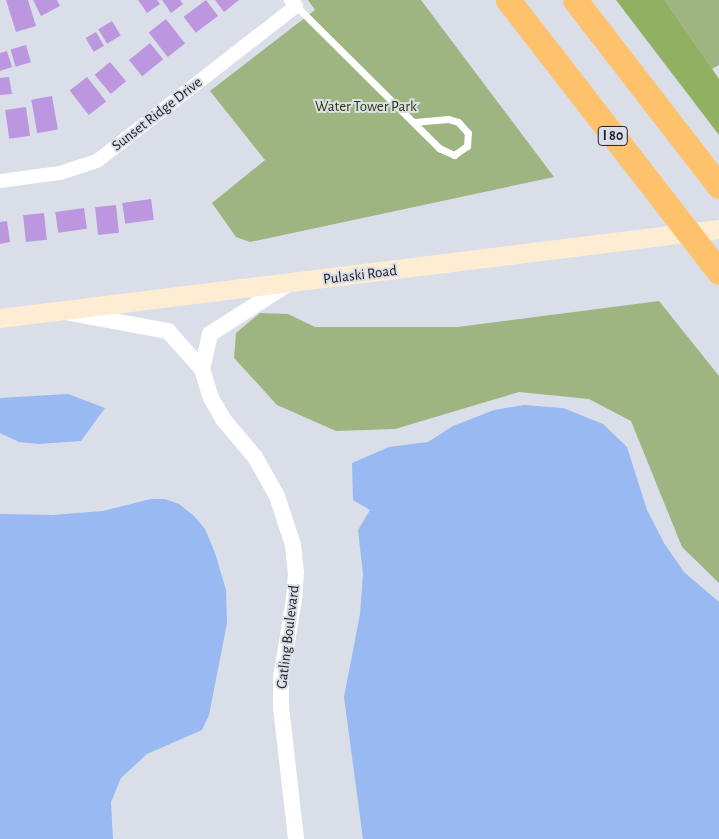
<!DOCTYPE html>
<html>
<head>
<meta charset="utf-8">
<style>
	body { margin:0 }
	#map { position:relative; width:719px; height:839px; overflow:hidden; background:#dadee8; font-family:"Alegreya Sans",sans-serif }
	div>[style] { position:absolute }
	.green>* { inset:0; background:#9fb581 }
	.forest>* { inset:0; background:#91b062 }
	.water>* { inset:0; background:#98b9f1 }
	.building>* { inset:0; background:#bc97e0; transform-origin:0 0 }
	.service>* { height:7px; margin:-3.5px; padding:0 3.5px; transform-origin:3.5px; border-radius:3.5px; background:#fff }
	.minor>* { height:14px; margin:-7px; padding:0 7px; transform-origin:7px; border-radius:7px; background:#fff }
	.tertiary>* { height:16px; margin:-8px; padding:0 8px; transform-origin:8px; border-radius:8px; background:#fff }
	.secondary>* { height:19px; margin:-9.5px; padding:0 9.5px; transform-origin:9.5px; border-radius:9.5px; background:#feedd3 }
	.motorway>* { height:25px; margin:-12.5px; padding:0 12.5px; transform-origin:12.5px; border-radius:12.5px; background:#fdc26b }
	span { translate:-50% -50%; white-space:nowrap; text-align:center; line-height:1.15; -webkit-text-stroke:4px #dadee8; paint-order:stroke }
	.shield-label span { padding:1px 4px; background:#dadee8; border:1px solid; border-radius:4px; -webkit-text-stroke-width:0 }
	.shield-label { font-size:14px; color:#202225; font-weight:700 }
	.park-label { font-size:15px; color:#283b00 }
	.street-label { font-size:15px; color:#202225 }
</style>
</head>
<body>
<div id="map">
	<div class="green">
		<i style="clip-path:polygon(308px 0,421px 0,554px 177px,250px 242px,236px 237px,212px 203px,265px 160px,210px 91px,315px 10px)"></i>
		<i style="clip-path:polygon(665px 0,719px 0,719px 65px,712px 69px)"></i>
		<i style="clip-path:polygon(659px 301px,719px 376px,719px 583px,682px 547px,631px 421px,589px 399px,519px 392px,395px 429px,336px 431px,277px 405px,234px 358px,236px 333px,260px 313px,288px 314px,315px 327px,457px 327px)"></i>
	</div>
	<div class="forest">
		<i style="clip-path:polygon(616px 0,665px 0,719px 79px,719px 135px)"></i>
	</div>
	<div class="water">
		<i style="clip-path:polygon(68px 394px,105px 408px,81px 441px,39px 444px,19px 442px,0 433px,0 398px)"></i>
		<i style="clip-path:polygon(524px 405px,563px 408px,603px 424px,627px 447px,647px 510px,664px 543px,684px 572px,719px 602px,719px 839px,363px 839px,344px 697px,360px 614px,363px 574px,358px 530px,370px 510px,353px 500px,352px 463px,389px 447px,428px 442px,453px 426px,494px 410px)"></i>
		<i style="clip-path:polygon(151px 499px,165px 499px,179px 504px,194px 516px,205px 529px,215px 553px,226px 590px,227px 623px,209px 715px,202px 730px,147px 754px,121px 778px,111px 802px,113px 839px,0 839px,0 514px,53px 515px,103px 511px)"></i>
	</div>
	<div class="building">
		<i style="clip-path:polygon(6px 0,28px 0,36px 26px,16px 32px)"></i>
		<i style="clip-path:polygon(33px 0,57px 0,60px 6px,41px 16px)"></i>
		<i style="clip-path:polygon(138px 0,157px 0,160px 4px,147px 13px)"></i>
		<i style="clip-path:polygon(162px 0,180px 0,183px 4px,171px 13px)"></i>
		<i style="left:206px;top:0;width:20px;height:28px;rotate:53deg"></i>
		<i style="clip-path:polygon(215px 0,239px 0,224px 12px)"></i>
		<i style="left:166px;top:19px;width:31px;height:22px;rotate:52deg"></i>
		<i style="left:112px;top:21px;width:17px;height:16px;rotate:59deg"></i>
		<i style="left:96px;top:32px;width:16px;height:12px;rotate:60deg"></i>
		<i style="left:150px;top:43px;width:21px;height:27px;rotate:51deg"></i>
		<i style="left:26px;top:45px;width:18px;height:16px;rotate:74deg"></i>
		<i style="clip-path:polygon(7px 51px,12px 67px,0 71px,0 53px)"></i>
		<i style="left:110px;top:62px;width:25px;height:20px;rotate:50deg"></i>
		<i style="clip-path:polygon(9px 77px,12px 94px,0 95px,0 78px)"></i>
		<i style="left:87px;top:77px;width:31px;height:22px;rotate:52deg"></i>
		<i style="left:52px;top:96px;width:34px;height:21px;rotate:80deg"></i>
		<i style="left:26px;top:107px;width:29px;height:21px;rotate:82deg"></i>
		<i style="left:151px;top:199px;width:21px;height:29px;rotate:82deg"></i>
		<i style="left:116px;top:205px;width:28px;height:21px;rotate:84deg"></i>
		<i style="left:84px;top:208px;width:21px;height:29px;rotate:82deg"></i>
		<i style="left:44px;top:213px;width:27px;height:21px;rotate:84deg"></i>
		<i style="clip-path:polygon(7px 221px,10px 242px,0 244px,0 222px)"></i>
	</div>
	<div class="service">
		<i style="left:296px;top:6px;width:202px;rotate:44.8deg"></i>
		<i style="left:439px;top:148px;width:17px;rotate:25deg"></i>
		<i style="left:454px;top:155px;width:16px;rotate:-35deg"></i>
		<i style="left:467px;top:146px;width:13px;rotate:-86deg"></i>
		<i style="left:468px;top:133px;width:15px;rotate:-132deg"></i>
		<i style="left:458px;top:122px;width:10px;rotate:-163deg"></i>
		<i style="left:448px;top:119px;width:33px;rotate:175deg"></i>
	</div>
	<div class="minor">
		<i style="left:0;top:181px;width:61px;rotate:-7.6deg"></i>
		<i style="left:60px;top:173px;width:39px;rotate:-18deg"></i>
		<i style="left:97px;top:161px;width:252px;rotate:-37.9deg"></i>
		<i style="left:296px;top:6px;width:8px;rotate:-130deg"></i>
	</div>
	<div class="tertiary">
		<i style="left:70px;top:313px;width:100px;rotate:10.4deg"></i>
		<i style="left:168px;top:331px;width:51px;rotate:48.2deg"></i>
		<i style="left:202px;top:369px;width:30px;rotate:73deg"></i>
		<i style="left:211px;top:398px;width:24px;rotate:60deg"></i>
		<i style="left:223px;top:419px;width:50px;rotate:49.9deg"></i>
		<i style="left:255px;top:457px;width:45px;rotate:60.6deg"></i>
		<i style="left:277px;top:496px;width:52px;rotate:71.9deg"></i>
		<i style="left:293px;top:545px;width:27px;rotate:84deg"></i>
		<i style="left:296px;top:572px;width:27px;rotate:94deg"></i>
		<i style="left:294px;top:599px;width:80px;rotate:99.3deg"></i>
		<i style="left:281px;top:678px;width:29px;rotate:90deg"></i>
		<i style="left:281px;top:707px;width:133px;rotate:83.5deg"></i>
		<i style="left:202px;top:369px;width:36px;rotate:-77deg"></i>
		<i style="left:210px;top:334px;width:93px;rotate:-32.7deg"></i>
	</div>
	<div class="secondary">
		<i style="left:0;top:318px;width:724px;rotate:-7.06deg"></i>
	</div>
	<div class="motorway">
		<i style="left:508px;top:0;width:344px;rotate:52.2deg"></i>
		<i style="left:575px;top:0;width:235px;rotate:52.3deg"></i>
	</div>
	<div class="shield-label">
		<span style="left:613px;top:136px">I 80</span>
	</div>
	<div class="park-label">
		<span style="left:366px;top:107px">Water Tower Park</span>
	</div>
	<div class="street-label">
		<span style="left:157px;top:114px;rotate:-38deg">Sunset Ridge Drive</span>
		<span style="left:360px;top:275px;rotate:-7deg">Pulaski Road</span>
		<span style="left:288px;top:637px;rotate:-83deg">Gatling Boulevard</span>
	</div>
</div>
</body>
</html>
